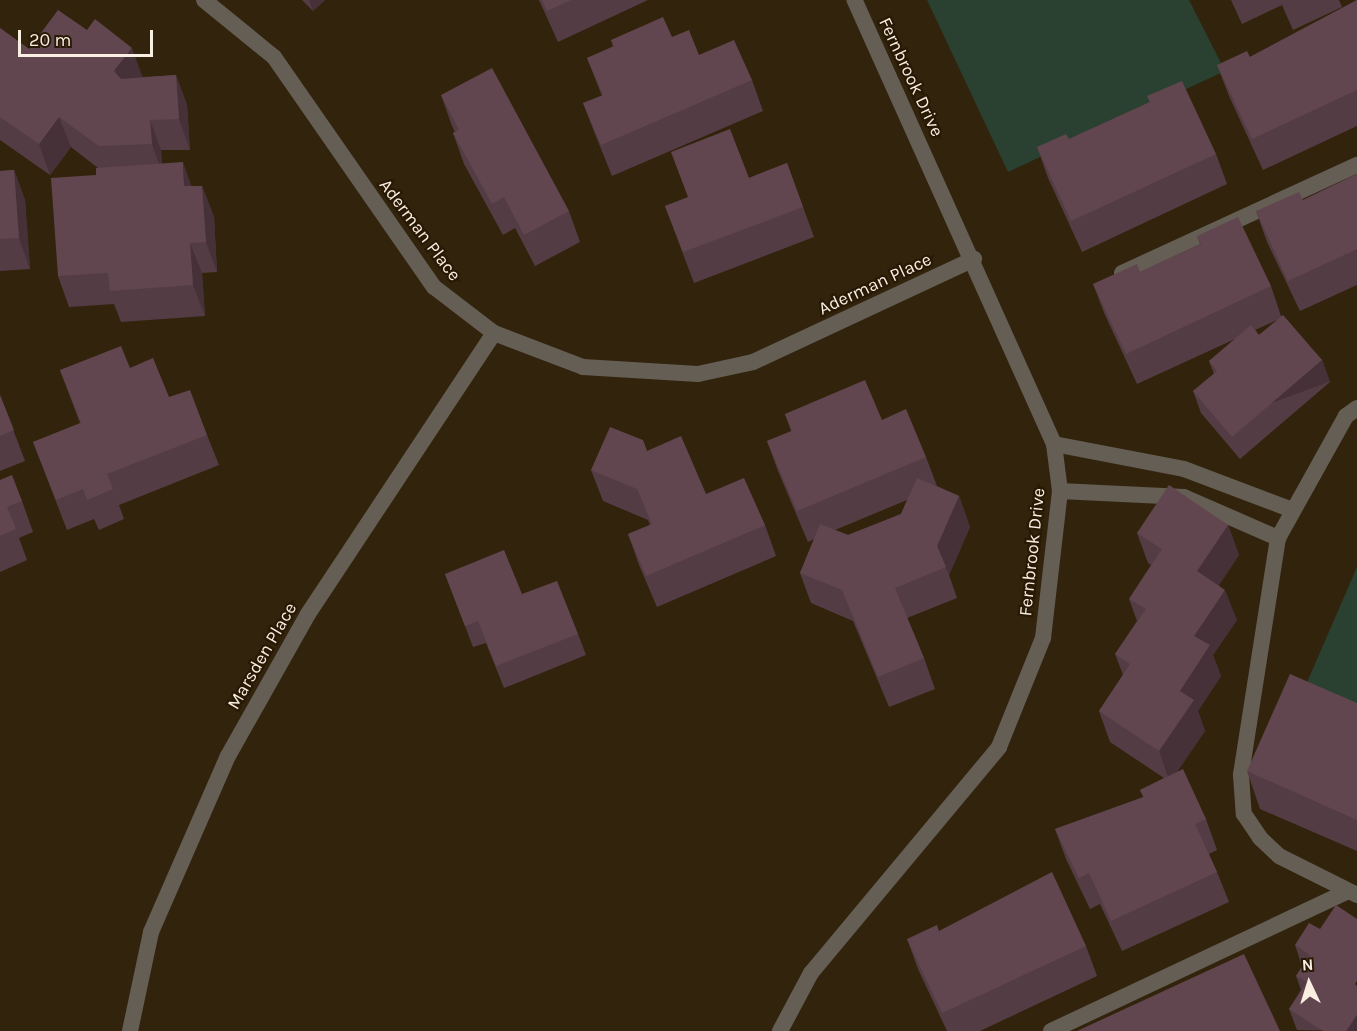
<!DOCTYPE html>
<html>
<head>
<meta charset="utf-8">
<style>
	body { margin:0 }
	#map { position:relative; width:1357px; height:1031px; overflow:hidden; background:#32230d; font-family:Karla,sans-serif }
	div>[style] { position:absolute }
	.green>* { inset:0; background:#2a4030 }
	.minor>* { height:16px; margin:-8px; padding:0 8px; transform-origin:8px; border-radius:8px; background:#655e54 }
	.wall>* { inset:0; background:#543c44 }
	.shaded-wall>* { inset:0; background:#453137; transform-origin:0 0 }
	.building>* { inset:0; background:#62464f }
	span { translate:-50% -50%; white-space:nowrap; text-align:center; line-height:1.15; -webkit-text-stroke:4.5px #281904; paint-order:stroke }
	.street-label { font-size:18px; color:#f8eee1 }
	.north { position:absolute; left:1279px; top:953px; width:60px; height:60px; -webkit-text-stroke:4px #281904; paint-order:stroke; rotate:356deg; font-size:16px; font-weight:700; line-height:24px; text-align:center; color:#f8eee1 }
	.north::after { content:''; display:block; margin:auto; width:21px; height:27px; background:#f8eee1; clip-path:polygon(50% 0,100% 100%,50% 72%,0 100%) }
	.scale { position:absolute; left:18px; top:30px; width:135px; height:27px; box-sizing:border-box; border:3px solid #f8eee1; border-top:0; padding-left:8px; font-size:18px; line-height:21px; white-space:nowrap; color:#f8eee1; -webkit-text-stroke:4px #281904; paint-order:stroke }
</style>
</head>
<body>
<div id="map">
	<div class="green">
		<i style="clip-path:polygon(927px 0,1189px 0,1225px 71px,1008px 172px)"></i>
		<i style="clip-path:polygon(1357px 567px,1357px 709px,1305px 687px)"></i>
	</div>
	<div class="minor">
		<i style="left:204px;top:0;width:90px;rotate:39.2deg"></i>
		<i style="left:274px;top:57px;width:280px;rotate:55.2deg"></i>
		<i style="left:434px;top:287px;width:76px;rotate:37.5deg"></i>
		<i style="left:494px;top:333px;width:95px;rotate:20.9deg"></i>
		<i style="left:583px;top:367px;width:115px;rotate:3.5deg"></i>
		<i style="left:698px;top:374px;width:56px;rotate:-12.3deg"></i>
		<i style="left:753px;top:362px;width:244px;rotate:-25deg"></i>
		<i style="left:1122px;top:273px;width:259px;rotate:-24.7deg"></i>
		<i style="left:1357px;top:408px;width:14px;rotate:144deg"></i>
		<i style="left:1346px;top:416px;width:140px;rotate:119.1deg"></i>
		<i style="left:1278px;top:538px;width:240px;rotate:98.9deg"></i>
		<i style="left:1241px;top:775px;width:39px;rotate:86deg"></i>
		<i style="left:1244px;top:814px;width:29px;rotate:56deg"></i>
		<i style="left:1260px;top:838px;width:26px;rotate:43deg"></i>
		<i style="left:1279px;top:856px;width:87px;rotate:26.6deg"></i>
		<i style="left:1054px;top:444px;width:132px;rotate:10.9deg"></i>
		<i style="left:1184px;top:469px;width:113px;rotate:20.7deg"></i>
		<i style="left:1060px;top:491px;width:124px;rotate:2.8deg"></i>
		<i style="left:1184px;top:497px;width:103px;rotate:23.6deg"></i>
		<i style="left:130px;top:1031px;width:101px;rotate:-78deg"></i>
		<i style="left:151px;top:932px;width:192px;rotate:-66.4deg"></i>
		<i style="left:228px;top:756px;width:163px;rotate:-60.6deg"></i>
		<i style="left:308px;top:614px;width:337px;rotate:-56.5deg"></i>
		<i style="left:780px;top:1031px;width:66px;rotate:-61.9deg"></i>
		<i style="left:811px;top:973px;width:294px;rotate:-50.2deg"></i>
		<i style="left:999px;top:747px;width:118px;rotate:-68deg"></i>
		<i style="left:1043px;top:638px;width:148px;rotate:-83.4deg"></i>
		<i style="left:1060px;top:491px;width:47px;rotate:-97.3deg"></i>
		<i style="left:1054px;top:444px;width:487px;rotate:-114.2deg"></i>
		<i style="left:1051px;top:1031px;width:328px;rotate:-25.2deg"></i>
	</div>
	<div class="wall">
		<i style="clip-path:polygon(302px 0,325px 0,313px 11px)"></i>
		<i style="clip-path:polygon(539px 0,648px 0,558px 42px)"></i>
		<i style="clip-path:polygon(1231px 0,1339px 0,1342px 7px,1293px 30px,1282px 5px,1242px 24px)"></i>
		<i style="clip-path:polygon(1357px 0,1357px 126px,1263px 170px,1229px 96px,1217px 65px,1250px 57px)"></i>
		<i style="clip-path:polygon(0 28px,29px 49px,143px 77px,176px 75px,187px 105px,190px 150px,161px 150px,162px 164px,191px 186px,202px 186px,214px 217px,217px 272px,202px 273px,205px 316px,121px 322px,114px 304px,69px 307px,58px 276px,96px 175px,98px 168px,71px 147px,50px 175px,0 140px)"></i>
		<i style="clip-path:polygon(672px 37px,699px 55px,752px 80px,763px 111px,612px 176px,595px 134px,583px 103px,602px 96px,587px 58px,613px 47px,611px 40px)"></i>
		<i style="clip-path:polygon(441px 95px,569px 211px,580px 242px,535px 266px,515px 228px,503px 235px,464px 164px,453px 133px,455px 132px,452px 126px)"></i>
		<i style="clip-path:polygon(1147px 96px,1216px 154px,1227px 184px,1082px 252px,1048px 178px,1037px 147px,1069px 139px,1150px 102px)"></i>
		<i style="clip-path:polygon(787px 163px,814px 237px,694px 283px,665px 206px,749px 178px)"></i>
		<i style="clip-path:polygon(14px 170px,25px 200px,30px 269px,0 271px,0 171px)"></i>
		<i style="clip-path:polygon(1357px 174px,1357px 285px,1300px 311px,1267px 242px,1256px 211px,1303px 200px)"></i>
		<i style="clip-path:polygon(evenodd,1197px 236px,1271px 286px,1281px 316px,1322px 360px,1330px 382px,1240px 459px,1201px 413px,1193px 391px,1214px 374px,1209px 361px,1235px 339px,1137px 384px,1105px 315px,1093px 284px,1140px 272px,1200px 244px,1197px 236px,1279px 319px,1259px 335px,1255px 330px,1279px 319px)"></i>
		<i style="clip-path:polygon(130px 368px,169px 397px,207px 435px,219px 465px,119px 505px,124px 519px,99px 530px,94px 519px,67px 530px,33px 442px,80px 423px,60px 370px)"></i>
		<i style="clip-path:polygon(0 395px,25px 461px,0 471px)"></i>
		<i style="clip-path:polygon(evenodd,785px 414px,882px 420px,926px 457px,937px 486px,959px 496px,970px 527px,949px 575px,957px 598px,907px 618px,924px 658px,935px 689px,889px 707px,853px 621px,811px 603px,800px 573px,814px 539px,808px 542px,778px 471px,767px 441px,791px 431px,785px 414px,907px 500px,901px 514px,848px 535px,835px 530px,907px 500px)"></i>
		<i style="clip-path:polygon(647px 451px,706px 494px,765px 525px,776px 556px,657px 607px,639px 565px,628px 534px,650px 525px,648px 520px,603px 501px,591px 470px)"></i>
		<i style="clip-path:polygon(0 480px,22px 501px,33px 532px,19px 538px,27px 560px,0 572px)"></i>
		<i style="clip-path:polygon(1228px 525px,1239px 555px,1219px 585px,1237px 620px,1213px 655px,1221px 676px,1198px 711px,1205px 731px,1177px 772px,1206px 819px,1217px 850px,1209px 854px,1217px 872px,1229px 902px,1122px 951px,1100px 904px,1090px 909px,1066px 859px,1055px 829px,1143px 797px,1140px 790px,1164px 778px,1110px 742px,1099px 711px,1123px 675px,1115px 654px,1137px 621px,1129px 599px,1151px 565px,1148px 563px,1137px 533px)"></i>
		<i style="clip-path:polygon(445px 574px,522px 594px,578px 634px,586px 655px,504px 688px,486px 643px,473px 647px)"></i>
		<i style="clip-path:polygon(1357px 703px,1357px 851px,1260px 809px,1247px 771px)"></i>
		<i style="clip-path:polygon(1320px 929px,1357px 1031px,1297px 1030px,1289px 1009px,1301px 990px,1296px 976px,1302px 966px,1295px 945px)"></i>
		<i style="clip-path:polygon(907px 939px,1086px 946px,1097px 976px,980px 1031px,947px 1031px,918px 969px)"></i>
	</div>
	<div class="shaded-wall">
		<i style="clip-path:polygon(309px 0,325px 0,313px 11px)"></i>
		<i style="clip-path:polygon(132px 48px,143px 78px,126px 102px,114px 71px)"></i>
		<i style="clip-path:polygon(176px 75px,187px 105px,190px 150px,179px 119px)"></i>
		<i style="clip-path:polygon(59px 117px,71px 147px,50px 175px,39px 144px)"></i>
		<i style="clip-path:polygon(150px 120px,161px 150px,163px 175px,152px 144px)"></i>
		<i style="clip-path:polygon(183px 162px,194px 193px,184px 186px)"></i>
		<i style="clip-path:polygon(14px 170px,25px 200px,30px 269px,19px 238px)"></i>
		<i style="clip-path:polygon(202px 186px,214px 217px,217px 272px,206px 242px)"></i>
		<i style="clip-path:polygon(190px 243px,202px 273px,205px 316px,193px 285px)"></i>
		<i style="left:1322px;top:360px;width:23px;height:118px;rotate:70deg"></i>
		<i style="clip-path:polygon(959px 496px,970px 527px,949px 575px,937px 546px)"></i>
		<i style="clip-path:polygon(1228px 525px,1239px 555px,1208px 601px,1197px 571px)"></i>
		<i style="clip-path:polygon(1225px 590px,1237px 620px,1213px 655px,1221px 676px,1198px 711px,1205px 731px,1170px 782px,1159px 751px,1180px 691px,1194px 636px)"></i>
		<i style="clip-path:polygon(1357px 1015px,1357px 1031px,1346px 1031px)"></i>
	</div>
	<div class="building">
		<i style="clip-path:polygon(542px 0,571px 0,547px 11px)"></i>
		<i style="clip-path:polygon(1357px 0,1357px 90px,1252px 139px,1217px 65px,1247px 51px,1250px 57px)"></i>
		<i style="clip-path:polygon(58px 10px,87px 30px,95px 19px,132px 48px,114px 71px,121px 79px,176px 75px,179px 119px,150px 120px,152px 144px,99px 146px,59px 117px,39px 144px,0 117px,0 28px,29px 49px)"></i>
		<i style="clip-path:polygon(663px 17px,672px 37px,689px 30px,699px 55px,734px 40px,752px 80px,601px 145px,583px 103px,603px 95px,587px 58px,614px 46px,611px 40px)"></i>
		<i style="clip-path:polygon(492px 68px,569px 211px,524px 235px,504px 197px,492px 204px,453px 133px,459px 130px,441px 95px)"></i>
		<i style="clip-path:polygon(1182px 81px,1216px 154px,1071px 221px,1037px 147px,1066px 134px,1069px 139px,1150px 102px,1147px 96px)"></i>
		<i style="clip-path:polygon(730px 129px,749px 178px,787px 163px,803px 207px,683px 252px,665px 206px,688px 197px,671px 152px)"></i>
		<i style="clip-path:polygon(183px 162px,184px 186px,202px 186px,206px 242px,190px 243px,193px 285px,110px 291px,108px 273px,58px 276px,51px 178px,96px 175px,96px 168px)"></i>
		<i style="clip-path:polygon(14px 170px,19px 238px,0 239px,0 171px)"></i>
		<i style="clip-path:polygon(1357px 174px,1357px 249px,1288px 281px,1256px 211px,1299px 192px,1303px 200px)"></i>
		<i style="clip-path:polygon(1238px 217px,1271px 286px,1126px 354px,1093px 284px,1137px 264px,1140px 272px,1201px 244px,1197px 236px)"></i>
		<i style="clip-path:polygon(1283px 315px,1322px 360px,1232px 437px,1193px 391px,1217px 371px,1209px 361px,1251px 325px,1259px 335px)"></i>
		<i style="clip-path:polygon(121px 346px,130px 368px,153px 358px,169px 397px,190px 390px,207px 435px,107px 474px,113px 489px,87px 500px,83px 489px,56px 500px,33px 442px,81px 423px,60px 370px)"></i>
		<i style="clip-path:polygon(865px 380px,882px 420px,906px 409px,926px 457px,797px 511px,767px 441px,792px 431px,785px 414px)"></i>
		<i style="clip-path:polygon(0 395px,14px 430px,0 436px)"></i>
		<i style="clip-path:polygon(610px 427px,643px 440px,647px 451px,681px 436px,706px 494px,744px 478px,765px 525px,646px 576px,628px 534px,652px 524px,637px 489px,591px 470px)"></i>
		<i style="clip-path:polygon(12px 475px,22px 501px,7px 507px,16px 529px,0 536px,0 480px)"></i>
		<i style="clip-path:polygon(917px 478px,959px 496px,937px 546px,946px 567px,895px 588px,924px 658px,878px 677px,842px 590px,800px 573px,820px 524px,848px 535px,901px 514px)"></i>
		<i style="clip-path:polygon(1169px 485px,1228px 525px,1197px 571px,1225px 590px,1194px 636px,1210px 645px,1180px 691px,1194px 700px,1159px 751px,1099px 711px,1130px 664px,1115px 654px,1146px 609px,1129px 599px,1162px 549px,1137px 533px)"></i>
		<i style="clip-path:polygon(504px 550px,522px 594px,557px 581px,578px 634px,496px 666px,478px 621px,465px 626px,445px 574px)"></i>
		<i style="clip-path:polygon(1290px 674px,1357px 703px,1357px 820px,1247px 771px)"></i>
		<i style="clip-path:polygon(1183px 769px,1206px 819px,1195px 824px,1217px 872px,1111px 921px,1089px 873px,1079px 878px,1055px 829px,1144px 797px,1140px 790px)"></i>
		<i style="clip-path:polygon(1052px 872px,1086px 946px,942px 1013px,907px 939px,937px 925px,939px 931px)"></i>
		<i style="clip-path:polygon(1336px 905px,1357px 919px,1357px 981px,1355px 984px,1357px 986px,1357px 1015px,1346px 1031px,1323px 1031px,1289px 1009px,1307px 982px,1296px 976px,1310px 955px,1295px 945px,1309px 923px,1320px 929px)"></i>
		<i style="clip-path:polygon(1244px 954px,1280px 1031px,1077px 1031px)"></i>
	</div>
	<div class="street-label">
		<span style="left:911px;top:77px;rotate:65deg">Fernbrook Drive</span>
		<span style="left:420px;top:230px;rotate:53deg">Aderman Place</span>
		<span style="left:875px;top:284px;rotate:-25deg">Aderman Place</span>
		<span style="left:1032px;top:552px;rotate:-84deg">Fernbrook Drive</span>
		<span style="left:262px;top:656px;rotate:-60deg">Marsden Place</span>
	</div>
	<div class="north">N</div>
	<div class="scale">20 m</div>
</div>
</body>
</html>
